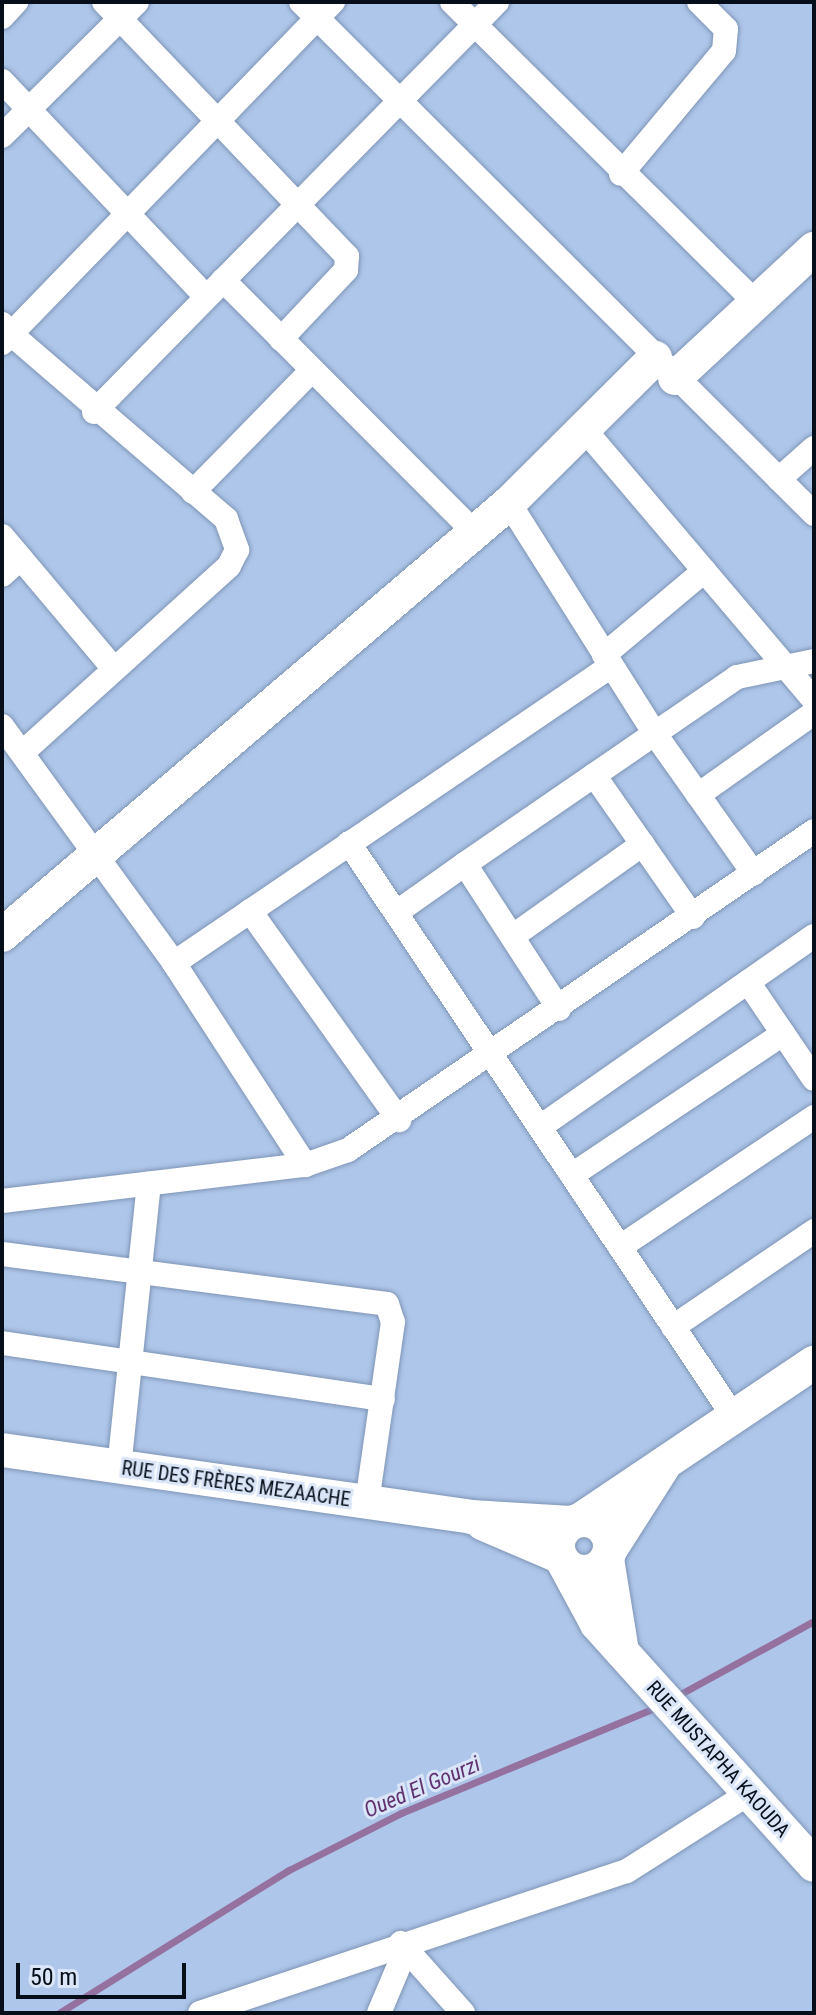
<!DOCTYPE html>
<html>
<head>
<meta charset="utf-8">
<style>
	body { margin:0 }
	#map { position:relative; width:816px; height:2015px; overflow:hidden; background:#aec6e9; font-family:"Roboto Condensed",sans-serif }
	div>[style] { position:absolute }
	.stream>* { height:7px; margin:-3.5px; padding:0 3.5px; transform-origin:3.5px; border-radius:3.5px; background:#9571a0 }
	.roads { filter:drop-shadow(0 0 2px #7e95b6) drop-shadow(0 0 2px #7e95b6) }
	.street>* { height:24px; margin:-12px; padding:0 12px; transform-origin:12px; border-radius:12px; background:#fff }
	.secondary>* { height:34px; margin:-17px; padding:0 17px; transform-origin:17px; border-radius:17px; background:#fff }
	.secondary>.ring { margin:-17px; padding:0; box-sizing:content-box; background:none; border:34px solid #fff; border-radius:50% }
	span { translate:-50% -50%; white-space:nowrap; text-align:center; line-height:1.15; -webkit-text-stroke:6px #dae6f8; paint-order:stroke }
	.street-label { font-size:20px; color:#060e19 }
	.water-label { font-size:22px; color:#613270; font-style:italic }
	.frame { position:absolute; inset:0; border:4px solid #060e19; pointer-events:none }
	.scale { position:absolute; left:16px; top:1963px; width:170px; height:36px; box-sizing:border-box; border:4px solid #060e19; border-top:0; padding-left:10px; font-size:24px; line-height:28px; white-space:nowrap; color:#060e19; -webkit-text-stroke:6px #dae6f8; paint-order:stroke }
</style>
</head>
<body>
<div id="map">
	<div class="stream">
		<i style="left:675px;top:1697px;width:158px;rotate:-28.7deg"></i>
		<i style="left:59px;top:2013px;width:271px;rotate:-31.9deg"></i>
		<i style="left:289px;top:1870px;width:126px;rotate:-27deg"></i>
		<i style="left:401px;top:1813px;width:277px;rotate:-22.5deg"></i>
	</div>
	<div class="roads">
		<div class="street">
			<i style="left:104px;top:2px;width:352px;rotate:46.3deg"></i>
			<i style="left:347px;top:256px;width:14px;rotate:94deg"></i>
			<i style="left:346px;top:270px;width:95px;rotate:133.3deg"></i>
			<i style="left:301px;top:2px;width:725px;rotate:44.94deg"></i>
			<i style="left:452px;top:2px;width:426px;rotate:44.7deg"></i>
			<i style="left:2px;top:17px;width:21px;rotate:-47deg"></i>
			<i style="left:2px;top:81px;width:296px;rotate:46.6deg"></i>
			<i style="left:2px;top:136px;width:190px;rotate:-44.8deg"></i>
			<i style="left:621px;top:174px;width:160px;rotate:-50.1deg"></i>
			<i style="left:724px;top:51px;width:22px;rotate:-85deg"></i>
			<i style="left:726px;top:29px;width:38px;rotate:-135deg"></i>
			<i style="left:223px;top:280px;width:357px;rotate:45.1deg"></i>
			<i style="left:2px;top:324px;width:13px;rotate:48deg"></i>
			<i style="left:11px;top:334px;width:463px;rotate:-45.9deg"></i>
			<i style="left:2px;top:343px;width:13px;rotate:-45deg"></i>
			<i style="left:11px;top:334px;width:284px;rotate:40.7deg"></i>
			<i style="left:226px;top:519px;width:33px;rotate:70deg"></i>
			<i style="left:237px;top:550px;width:18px;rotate:117deg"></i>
			<i style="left:229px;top:566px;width:278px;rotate:137.9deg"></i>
			<i style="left:94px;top:412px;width:575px;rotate:-45.49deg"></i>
			<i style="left:584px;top:429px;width:355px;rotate:49.7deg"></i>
			<i style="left:779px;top:479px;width:47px;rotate:-41.5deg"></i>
			<i style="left:193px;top:492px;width:170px;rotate:-45.7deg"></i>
			<i style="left:509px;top:503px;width:273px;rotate:57.7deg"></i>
			<i style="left:655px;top:734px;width:171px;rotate:54.7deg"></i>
			<i style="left:2px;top:536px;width:174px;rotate:49.9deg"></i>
			<i style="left:2px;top:575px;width:25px;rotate:-42deg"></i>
			<i style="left:604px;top:655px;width:131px;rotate:-40deg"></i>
			<i style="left:2px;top:726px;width:293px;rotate:54deg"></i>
			<i style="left:174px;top:963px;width:241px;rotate:57deg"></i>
			<i style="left:594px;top:775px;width:173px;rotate:55.1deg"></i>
			<i style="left:698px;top:795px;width:142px;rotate:-35.3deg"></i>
			<i style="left:349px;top:843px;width:691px;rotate:56.15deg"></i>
			<i style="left:250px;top:911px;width:257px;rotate:54.5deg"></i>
			<i style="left:397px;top:912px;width:83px;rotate:-35.2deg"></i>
			<i style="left:513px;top:936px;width:159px;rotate:-35.3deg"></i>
			<i style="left:174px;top:963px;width:528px;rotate:-34.2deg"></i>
			<i style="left:748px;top:982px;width:117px;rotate:55.8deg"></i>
			<i style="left:559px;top:1009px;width:173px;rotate:-123deg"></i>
			<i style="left:465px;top:864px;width:330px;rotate:-34.5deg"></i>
			<i style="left:737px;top:677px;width:79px;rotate:-11.7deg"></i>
			<i style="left:540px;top:1127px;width:334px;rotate:-34.9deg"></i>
			<i style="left:572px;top:1175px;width:254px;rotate:-33.8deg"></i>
			<i style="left:2px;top:1201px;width:305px;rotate:-6.8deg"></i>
			<i style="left:305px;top:1165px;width:46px;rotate:-19.2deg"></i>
			<i style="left:348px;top:1150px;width:565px;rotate:-34.39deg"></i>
			<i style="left:620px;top:1247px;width:234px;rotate:-33.8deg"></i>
			<i style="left:2px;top:1254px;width:388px;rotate:7.4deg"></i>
			<i style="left:387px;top:1304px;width:19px;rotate:72deg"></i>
			<i style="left:393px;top:1322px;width:182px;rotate:98.2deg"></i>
			<i style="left:673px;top:1327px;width:171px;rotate:-34.2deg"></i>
			<i style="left:2px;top:1343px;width:385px;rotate:8.4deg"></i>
			<i style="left:119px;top:1468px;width:286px;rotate:-84deg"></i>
			<i style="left:406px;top:1949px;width:86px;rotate:48.3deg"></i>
			<i style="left:200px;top:2013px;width:450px;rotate:-18.4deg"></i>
			<i style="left:627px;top:1871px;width:147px;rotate:-32.5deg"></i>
			<i style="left:379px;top:2013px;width:69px;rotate:-67.1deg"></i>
			<i style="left:406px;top:1949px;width:8px;rotate:-130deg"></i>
		</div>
		<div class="secondary">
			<i style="left:675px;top:378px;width:190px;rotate:-42.9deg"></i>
			<i style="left:2px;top:935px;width:666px;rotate:-40.43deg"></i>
			<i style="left:509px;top:503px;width:206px;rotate:-44.8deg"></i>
			<i style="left:2px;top:1450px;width:474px;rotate:8.1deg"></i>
			<i style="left:471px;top:1517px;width:100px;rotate:3.4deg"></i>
			<i class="ring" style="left:558px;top:1520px;width:18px;height:18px"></i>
			<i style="left:580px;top:1520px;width:282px;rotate:-33.9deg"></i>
			<i style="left:482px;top:1523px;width:84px;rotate:23.2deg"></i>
			<i style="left:610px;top:1550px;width:98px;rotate:-57.4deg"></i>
			<i style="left:607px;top:1559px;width:94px;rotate:80.8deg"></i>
			<i style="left:565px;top:1565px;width:67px;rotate:61.5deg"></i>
			<i style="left:597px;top:1624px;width:324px;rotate:48deg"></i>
		</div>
	</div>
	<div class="street-label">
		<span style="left:236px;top:1484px;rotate:8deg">RUE DES FRÈRES MEZAACHE</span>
		<span style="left:718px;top:1759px;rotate:48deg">RUE MUSTAPHA KAOUDA</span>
	</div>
	<div class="water-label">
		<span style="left:422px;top:1787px;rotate:-23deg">Oued El Gourzi</span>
	</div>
	<div class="frame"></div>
	<div class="scale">50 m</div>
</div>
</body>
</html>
